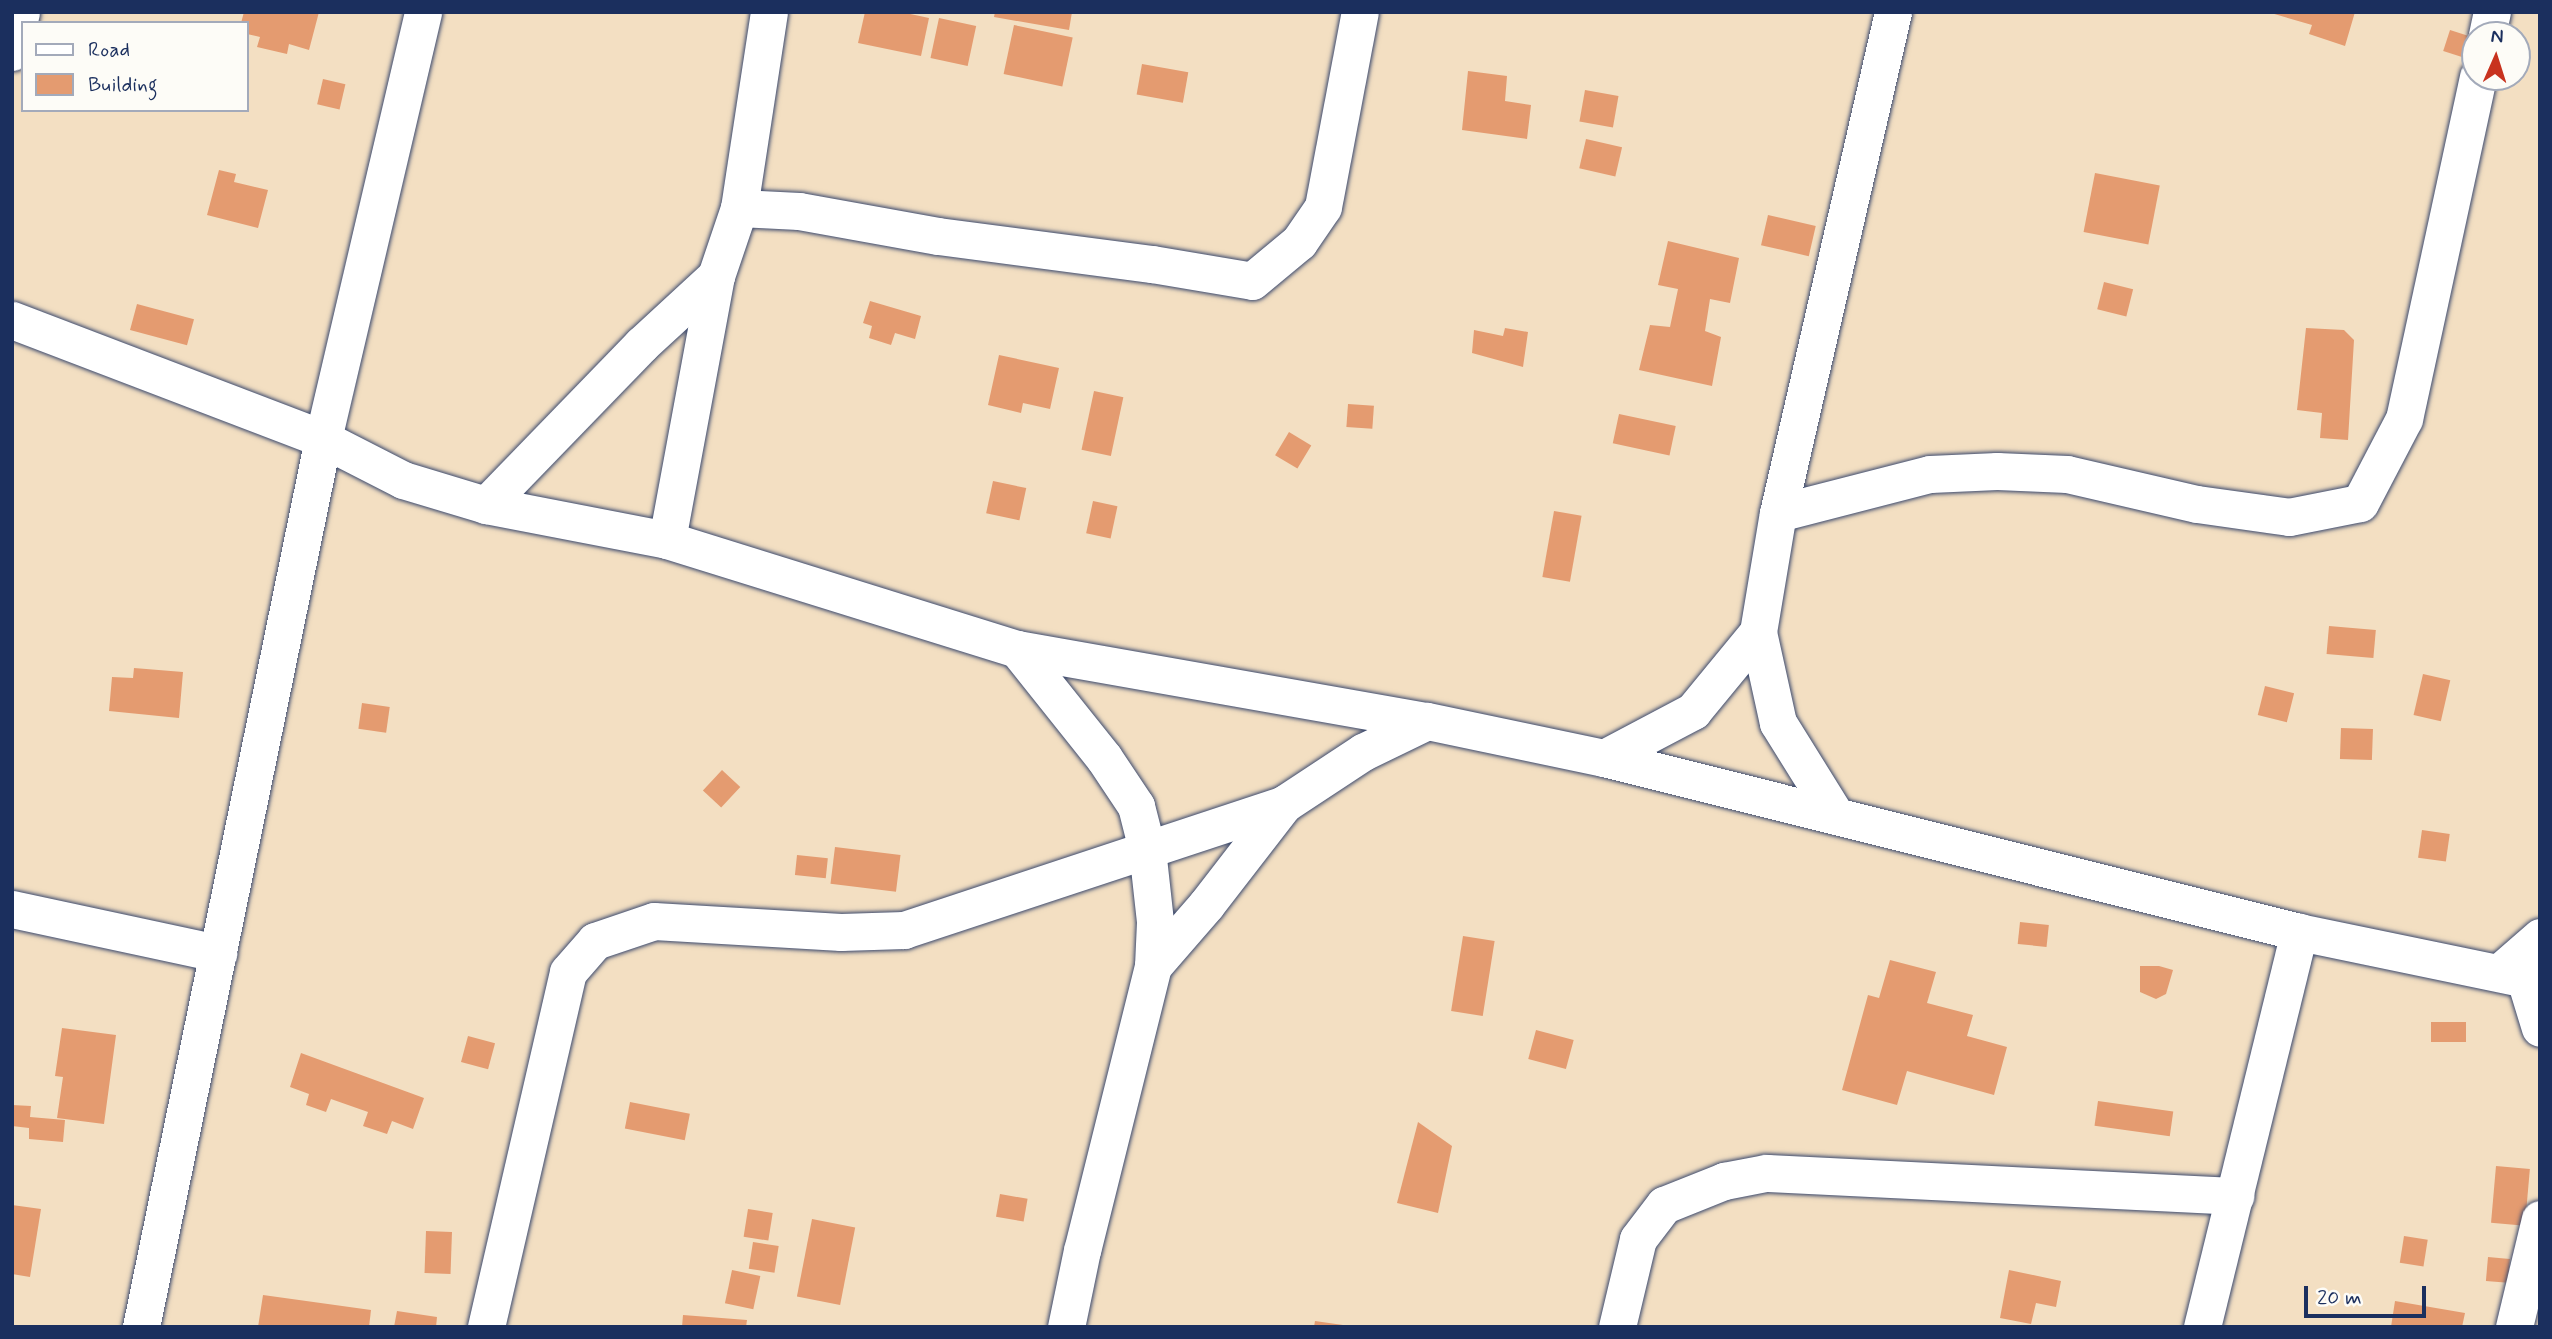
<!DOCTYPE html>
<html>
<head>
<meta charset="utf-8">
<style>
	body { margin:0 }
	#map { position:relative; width:2552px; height:1339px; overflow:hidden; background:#f3dfc2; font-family:Mynerve,sans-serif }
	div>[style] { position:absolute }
	.building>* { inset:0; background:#e49b70; transform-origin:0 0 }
	.roads { filter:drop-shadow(0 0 2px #3b496d) drop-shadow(0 0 2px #3b496d) }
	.minor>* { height:37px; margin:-18.5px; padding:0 18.5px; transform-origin:18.5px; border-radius:18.5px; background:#fff }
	span { translate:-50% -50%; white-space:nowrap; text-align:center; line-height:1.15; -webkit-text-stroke:5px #fdfcf7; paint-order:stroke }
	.frame { position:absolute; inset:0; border:14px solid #1b2f5e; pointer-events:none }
	.legend { position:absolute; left:21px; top:21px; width:228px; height:91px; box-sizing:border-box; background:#fdfcf7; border:2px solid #a3aaba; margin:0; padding:9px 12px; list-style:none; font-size:21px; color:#1b2f5e }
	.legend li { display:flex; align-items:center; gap:14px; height:35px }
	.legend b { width:35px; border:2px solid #a3aaba }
	.north { position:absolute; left:2461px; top:21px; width:70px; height:70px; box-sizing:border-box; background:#fdfcf7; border:2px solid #a3aaba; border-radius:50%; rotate:3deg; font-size:19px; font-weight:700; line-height:28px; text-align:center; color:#1b2f5e }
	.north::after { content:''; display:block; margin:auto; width:24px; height:32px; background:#c8321e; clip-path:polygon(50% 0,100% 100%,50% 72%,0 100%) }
	.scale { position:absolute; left:2304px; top:1286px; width:122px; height:32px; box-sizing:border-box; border:4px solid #1b2f5e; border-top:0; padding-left:9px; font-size:21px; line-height:24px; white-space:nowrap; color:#1b2f5e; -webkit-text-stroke:5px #fdfcf7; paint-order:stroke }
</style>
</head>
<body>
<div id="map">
	<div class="building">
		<i style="clip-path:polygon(244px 12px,319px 12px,309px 50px,289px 44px,287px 54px,257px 47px,260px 37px,247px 34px,247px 23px,241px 23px)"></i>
		<i style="clip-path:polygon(865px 12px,901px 12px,929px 18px,921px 56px,858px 43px)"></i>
		<i style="clip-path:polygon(995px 12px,1072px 12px,1069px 30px,994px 17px)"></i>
		<i style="clip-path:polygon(2355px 12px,2345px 46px,2309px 34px,2312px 25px,2271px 13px)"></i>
		<i style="left:939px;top:18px;width:38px;height:41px;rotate:12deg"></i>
		<i style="left:1014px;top:25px;width:60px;height:50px;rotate:12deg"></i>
		<i style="left:2450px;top:30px;width:23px;height:22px;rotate:18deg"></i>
		<i style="left:1142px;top:64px;width:47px;height:31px;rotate:10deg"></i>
		<i style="clip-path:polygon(1468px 71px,1507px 76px,1505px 101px,1531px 105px,1527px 139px,1462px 130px)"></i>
		<i style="left:323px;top:79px;width:23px;height:26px;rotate:13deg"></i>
		<i style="left:1585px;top:90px;width:34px;height:32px;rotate:10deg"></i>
		<i style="left:1586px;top:139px;width:37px;height:30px;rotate:13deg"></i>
		<i style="clip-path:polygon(219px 170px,236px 174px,234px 182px,268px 190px,258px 228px,207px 215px)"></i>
		<i style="left:2095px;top:173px;width:66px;height:60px;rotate:11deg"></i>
		<i style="left:1768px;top:215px;width:49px;height:31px;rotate:13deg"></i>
		<i style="clip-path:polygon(1668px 241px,1739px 258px,1730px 303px,1710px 299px,1705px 331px,1721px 337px,1712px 386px,1639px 370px,1650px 325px,1670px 327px,1678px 289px,1658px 285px)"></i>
		<i style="left:2104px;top:282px;width:30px;height:28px;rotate:14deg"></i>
		<i style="clip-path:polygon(870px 301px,921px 316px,915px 339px,895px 333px,891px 345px,869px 338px,872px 326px,863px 323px)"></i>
		<i style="left:137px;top:304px;width:59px;height:27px;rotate:15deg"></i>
		<i style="clip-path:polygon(1505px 328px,1528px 332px,1523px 367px,1472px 353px,1474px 330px,1503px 336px)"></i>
		<i style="clip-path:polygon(2306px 328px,2344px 330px,2354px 340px,2348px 440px,2320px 438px,2322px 413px,2297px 410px)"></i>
		<i style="clip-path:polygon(999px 355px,1059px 368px,1050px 409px,1023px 403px,1021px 413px,988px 405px)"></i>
		<i style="left:1094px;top:391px;width:30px;height:60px;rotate:12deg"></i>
		<i style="left:1348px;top:404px;width:26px;height:23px;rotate:4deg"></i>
		<i style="left:1619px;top:414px;width:58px;height:30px;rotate:12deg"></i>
		<i style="left:1289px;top:432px;width:26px;height:27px;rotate:31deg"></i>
		<i style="left:993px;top:481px;width:34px;height:33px;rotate:12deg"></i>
		<i style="left:1093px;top:501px;width:25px;height:33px;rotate:12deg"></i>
		<i style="left:1554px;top:511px;width:28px;height:67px;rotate:10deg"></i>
		<i style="left:2329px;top:626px;width:47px;height:28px;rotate:5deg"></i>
		<i style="clip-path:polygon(134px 668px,183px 672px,179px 718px,109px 711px,112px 677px,133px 678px)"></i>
		<i style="left:2423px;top:674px;width:28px;height:42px;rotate:13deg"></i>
		<i style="left:2265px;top:686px;width:30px;height:30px;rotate:14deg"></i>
		<i style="left:362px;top:703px;width:28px;height:26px;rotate:8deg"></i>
		<i style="left:2341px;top:728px;width:32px;height:31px;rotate:2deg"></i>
		<i style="left:722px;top:770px;width:25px;height:28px;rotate:43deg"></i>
		<i style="left:2422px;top:830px;width:28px;height:28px;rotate:8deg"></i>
		<i style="left:835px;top:847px;width:66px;height:37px;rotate:7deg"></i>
		<i style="left:797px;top:855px;width:31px;height:20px;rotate:6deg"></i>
		<i style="left:2020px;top:922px;width:29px;height:22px;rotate:6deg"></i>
		<i style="left:1463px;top:936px;width:32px;height:76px;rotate:9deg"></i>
		<i style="clip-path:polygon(1890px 960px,1936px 972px,1927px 1003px,1973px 1015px,1967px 1036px,2007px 1047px,1994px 1095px,1907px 1071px,1897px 1105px,1842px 1090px,1868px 995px,1879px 998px)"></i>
		<i style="clip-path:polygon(2140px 966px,2159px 966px,2173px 970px,2166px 994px,2156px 999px,2140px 992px)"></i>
		<i style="left:2431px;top:1022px;width:35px;height:20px"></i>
		<i style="clip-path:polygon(62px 1028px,116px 1035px,104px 1124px,57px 1118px,63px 1077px,55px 1076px)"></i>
		<i style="left:1536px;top:1030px;width:39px;height:30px;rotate:15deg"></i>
		<i style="left:468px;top:1036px;width:28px;height:27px;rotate:15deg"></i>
		<i style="clip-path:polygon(301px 1053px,424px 1098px,413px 1129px,392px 1121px,387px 1134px,363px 1126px,368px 1112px,331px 1099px,326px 1112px,306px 1105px,309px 1094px,290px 1087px)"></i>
		<i style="left:2098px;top:1101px;width:76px;height:25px;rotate:8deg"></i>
		<i style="left:630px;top:1102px;width:61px;height:27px;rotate:11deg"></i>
		<i style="clip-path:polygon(12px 1105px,31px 1106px,30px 1117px,65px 1120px,63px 1142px,29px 1139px,29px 1128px,12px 1126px)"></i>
		<i style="clip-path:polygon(1418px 1122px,1452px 1146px,1438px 1213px,1397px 1203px)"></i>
		<i style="left:2496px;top:1166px;width:34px;height:57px;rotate:5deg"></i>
		<i style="left:1000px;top:1194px;width:28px;height:23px;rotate:10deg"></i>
		<i style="clip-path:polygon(12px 1205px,41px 1209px,30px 1277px,12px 1274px)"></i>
		<i style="left:748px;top:1209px;width:25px;height:28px;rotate:9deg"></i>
		<i style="left:812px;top:1219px;width:44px;height:79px;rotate:11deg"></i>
		<i style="left:426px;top:1231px;width:26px;height:42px;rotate:2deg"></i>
		<i style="left:2404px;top:1236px;width:24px;height:27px;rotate:9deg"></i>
		<i style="left:753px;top:1242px;width:26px;height:27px;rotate:9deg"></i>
		<i style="left:2488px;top:1257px;width:22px;height:24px;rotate:5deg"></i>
		<i style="left:732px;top:1270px;width:29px;height:34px;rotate:12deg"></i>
		<i style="clip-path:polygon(2009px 1270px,2061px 1281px,2056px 1307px,2036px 1303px,2031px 1324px,2000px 1318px)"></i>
		<i style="clip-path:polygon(263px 1295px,371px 1310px,369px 1327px,258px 1327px)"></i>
		<i style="clip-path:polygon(2395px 1301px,2465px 1313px,2462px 1327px,2391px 1327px)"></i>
		<i style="clip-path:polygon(397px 1311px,437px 1317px,436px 1327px,394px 1327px)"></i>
		<i style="clip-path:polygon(683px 1315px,747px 1320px,746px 1327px,682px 1327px)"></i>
		<i style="clip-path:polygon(1315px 1321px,1343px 1325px,1343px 1327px,1314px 1327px)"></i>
	</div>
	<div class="roads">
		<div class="minor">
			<i style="left:2487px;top:35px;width:24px;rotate:-78deg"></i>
			<i style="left:12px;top:52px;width:41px;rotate:-77.3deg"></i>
			<i style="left:739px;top:208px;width:60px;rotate:2.9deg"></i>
			<i style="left:799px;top:211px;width:141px;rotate:10.2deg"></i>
			<i style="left:938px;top:236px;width:216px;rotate:7.5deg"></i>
			<i style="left:1152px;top:264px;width:101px;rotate:9.6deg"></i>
			<i style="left:1252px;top:281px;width:61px;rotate:-39.7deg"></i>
			<i style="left:1299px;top:242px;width:42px;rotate:-55.6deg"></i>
			<i style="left:1323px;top:207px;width:198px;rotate:-79.3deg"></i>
			<i style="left:12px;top:320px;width:333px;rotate:20.9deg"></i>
			<i style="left:323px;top:439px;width:90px;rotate:27.1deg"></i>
			<i style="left:403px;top:480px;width:87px;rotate:16.8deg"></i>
			<i style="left:486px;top:505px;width:184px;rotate:10.9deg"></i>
			<i style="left:667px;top:540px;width:367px;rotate:17.3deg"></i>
			<i style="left:1017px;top:649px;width:416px;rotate:10deg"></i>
			<i style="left:1427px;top:721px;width:181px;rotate:11.8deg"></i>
			<i style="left:1604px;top:758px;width:716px;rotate:14.06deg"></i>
			<i style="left:2299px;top:932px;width:246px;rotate:11.7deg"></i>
			<i style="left:486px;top:505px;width:223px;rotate:-45.9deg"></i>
			<i style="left:641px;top:345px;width:102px;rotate:-42.6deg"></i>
			<i style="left:1778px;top:513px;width:157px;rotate:-14.4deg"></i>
			<i style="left:1930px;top:474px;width:67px;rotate:-2.6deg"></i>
			<i style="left:1997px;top:471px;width:70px;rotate:2.5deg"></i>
			<i style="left:2067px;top:474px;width:133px;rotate:13deg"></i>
			<i style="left:2197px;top:504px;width:93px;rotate:8deg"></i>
			<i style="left:2289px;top:517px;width:72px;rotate:-11.2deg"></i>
			<i style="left:2360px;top:503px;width:95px;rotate:-62.4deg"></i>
			<i style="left:2404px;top:419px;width:350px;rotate:-77.8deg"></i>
			<i style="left:667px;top:540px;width:269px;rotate:-79.5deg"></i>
			<i style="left:716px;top:276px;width:72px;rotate:-71.3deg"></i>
			<i style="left:739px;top:208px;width:198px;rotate:-81.3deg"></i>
			<i style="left:1017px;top:649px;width:139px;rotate:51.4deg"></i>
			<i style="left:1104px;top:758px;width:58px;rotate:56.3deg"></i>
			<i style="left:1136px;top:806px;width:44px;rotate:75.7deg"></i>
			<i style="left:1147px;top:849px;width:73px;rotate:83.7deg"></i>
			<i style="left:1155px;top:922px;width:44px;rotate:92.6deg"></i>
			<i style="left:1153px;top:966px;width:293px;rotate:104deg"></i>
			<i style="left:1082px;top:1250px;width:79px;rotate:101.7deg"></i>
			<i style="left:1604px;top:758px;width:101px;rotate:-27.8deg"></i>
			<i style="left:1693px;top:711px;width:102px;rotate:-50.6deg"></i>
			<i style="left:1836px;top:816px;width:110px;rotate:-121.9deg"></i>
			<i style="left:1778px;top:723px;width:93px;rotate:-102.4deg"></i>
			<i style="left:1758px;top:632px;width:121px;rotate:-80.5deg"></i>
			<i style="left:1778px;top:513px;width:514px;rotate:-77.07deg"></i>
			<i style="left:12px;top:909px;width:211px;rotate:12.1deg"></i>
			<i style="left:1153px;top:966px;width:81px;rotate:-49deg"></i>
			<i style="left:1206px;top:905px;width:128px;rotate:-52.3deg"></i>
			<i style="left:1284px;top:804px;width:95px;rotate:-33.4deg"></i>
			<i style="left:1363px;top:752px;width:71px;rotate:-25.8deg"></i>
			<i style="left:2500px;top:972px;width:53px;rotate:-41.2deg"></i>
			<i style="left:2525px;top:979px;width:51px;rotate:73deg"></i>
			<i style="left:141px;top:1327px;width:906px;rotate:-78.42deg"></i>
			<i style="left:323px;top:439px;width:439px;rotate:-76.8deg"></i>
			<i style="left:486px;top:1327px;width:364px;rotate:-77deg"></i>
			<i style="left:568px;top:972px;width:41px;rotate:-48.9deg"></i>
			<i style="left:595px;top:941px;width:62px;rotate:-18.7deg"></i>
			<i style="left:654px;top:921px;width:187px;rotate:3.4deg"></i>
			<i style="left:841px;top:932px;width:63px;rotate:-1.8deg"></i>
			<i style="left:904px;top:930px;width:400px;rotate:-18.3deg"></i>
			<i style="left:1617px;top:1327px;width:90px;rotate:-76.6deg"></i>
			<i style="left:1638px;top:1239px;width:43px;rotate:-52.6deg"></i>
			<i style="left:1664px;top:1205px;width:65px;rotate:-21.8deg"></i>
			<i style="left:1724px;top:1181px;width:43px;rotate:-10.8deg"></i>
			<i style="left:1766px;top:1173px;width:470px;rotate:2.8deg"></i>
			<i style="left:2202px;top:1327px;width:407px;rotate:-76.2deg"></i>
			<i style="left:2514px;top:1327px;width:111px;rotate:-76.5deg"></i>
		</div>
	</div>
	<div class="frame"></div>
	<ul class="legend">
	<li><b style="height:9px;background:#fff"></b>Road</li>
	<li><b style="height:19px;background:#e49b70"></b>Building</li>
	</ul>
	<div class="north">N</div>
	<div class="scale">20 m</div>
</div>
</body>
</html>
